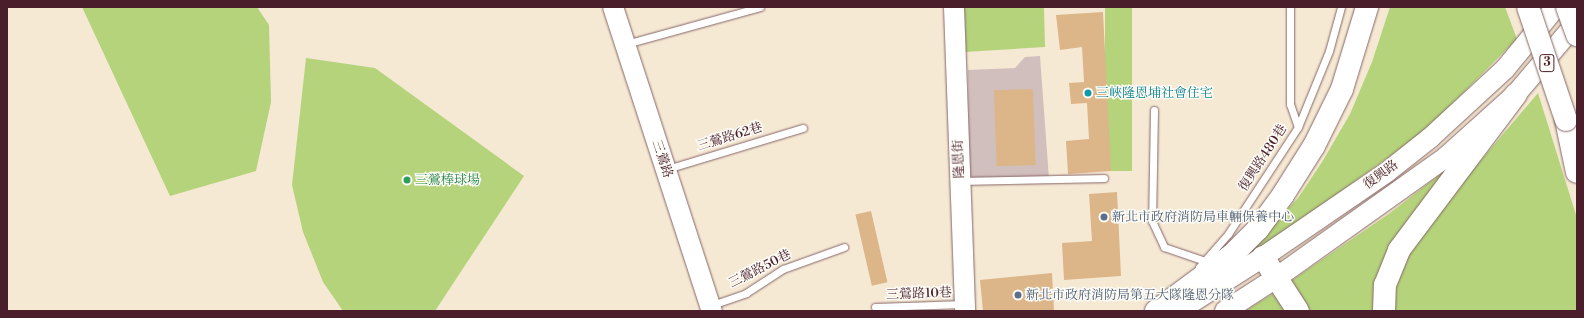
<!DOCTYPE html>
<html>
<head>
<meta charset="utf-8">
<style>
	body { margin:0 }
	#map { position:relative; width:1584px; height:318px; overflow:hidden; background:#f6e9d4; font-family:"Libre Bodoni","Noto Serif TC",serif }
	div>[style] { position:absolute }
	.industrial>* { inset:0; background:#d1bfbd }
	.green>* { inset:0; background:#b4d37b; transform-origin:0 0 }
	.building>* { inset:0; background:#dcb588; transform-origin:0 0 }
	.roads { filter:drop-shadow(0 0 1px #866666) drop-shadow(0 0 1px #866666) }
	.lane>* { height:7px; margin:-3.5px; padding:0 3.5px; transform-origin:3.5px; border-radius:3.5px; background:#fff }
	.secondary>* { height:20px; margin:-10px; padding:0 10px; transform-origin:10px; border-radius:10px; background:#fff }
	.highway>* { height:22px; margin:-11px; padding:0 11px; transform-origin:11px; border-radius:11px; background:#fff }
	.bridges { filter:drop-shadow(0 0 1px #866666) drop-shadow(0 0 1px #866666) }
	.highway-bridge>* { height:22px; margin:-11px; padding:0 11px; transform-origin:11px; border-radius:11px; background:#fff }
	.dots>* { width:11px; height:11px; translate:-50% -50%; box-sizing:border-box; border:2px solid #fdfcf7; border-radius:50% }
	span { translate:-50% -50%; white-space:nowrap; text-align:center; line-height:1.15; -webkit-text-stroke:3px #fdfcf7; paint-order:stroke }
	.shield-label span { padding:1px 3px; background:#fdfcf7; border:1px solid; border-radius:3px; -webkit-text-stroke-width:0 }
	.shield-label { font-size:12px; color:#4a1f2b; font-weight:700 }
	.culture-label { font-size:13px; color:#0d838f }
	.left { translate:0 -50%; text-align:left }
	.street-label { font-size:13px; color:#4a1f2b }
	.leisure-label { font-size:13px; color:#27864d }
	.service-label { font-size:13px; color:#4e5e75 }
	.frame { position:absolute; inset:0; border:8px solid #4a1f2b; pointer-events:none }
</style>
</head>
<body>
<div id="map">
	<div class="industrial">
		<i style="clip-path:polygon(1040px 56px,1049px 179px,969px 181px,968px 70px,1015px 68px,1025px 57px)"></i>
	</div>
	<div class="green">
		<i style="clip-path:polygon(82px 7px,257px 7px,269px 25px,271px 102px,256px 171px,170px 196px)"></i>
		<i style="clip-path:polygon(960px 7px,1044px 7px,1045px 47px,965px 52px)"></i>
		<i style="left:1105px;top:7px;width:27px;height:164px"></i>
		<i style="clip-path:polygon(1390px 7px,1505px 7px,1517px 39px,1440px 116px,1410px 142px,1222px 276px,1298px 198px,1322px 162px,1350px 114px,1372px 62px)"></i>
		<i style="clip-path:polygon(306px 58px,375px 68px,524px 176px,435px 311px,343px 311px,323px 282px,303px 232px,292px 185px)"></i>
		<i style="clip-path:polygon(1538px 93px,1577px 218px,1577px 311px,1390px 311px,1393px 283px,1418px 234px)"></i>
		<i style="clip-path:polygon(1447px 169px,1380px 275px,1373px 311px,1306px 311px,1288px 283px,1390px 213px)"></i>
		<i style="clip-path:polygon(1277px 291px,1291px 311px,1245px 311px)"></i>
	</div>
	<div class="building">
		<i style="clip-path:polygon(1103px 12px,1111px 171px,1068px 174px,1066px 141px,1089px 139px,1087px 103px,1071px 104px,1069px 83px,1084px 82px,1082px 47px,1060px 50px,1056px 15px)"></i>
		<i style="left:1033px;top:89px;width:76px;height:39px;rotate:88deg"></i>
		<i style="clip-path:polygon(1117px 192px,1121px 276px,1064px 280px,1062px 243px,1092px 241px,1089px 194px)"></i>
		<i style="left:871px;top:211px;width:73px;height:16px;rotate:77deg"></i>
		<i style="clip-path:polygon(1052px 273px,1054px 311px,983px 311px,980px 280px)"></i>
	</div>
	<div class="roads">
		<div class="lane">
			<i style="left:1290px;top:7px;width:97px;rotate:90deg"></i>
			<i style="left:1290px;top:104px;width:24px;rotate:71deg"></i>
			<i style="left:626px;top:44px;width:139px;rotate:-15.4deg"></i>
			<i style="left:1154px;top:110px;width:111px;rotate:91deg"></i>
			<i style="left:1152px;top:221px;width:29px;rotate:65deg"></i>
			<i style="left:1164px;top:247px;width:43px;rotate:18.9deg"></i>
			<i style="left:667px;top:169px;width:142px;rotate:-16.8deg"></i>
			<i style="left:962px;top:181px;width:142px;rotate:-1.2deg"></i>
			<i style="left:1199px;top:267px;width:44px;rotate:-48.7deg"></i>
			<i style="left:1228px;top:234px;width:128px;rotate:-56.8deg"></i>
			<i style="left:1298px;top:127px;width:82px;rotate:-67.8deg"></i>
			<i style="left:1329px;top:51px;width:46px;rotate:-74.7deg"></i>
			<i style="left:712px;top:305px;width:36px;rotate:-19deg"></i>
			<i style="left:746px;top:293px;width:44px;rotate:-33deg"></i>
			<i style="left:783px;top:269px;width:65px;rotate:-19.8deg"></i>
			<i style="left:875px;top:307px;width:89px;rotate:-1.9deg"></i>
		</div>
		<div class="secondary">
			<i style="left:613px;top:7px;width:320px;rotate:72deg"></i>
			<i style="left:954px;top:7px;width:304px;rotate:87.9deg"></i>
			<i style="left:1178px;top:311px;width:101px;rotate:-32.4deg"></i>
			<i style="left:1263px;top:257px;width:150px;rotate:-34.4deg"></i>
			<i style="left:1387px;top:172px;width:55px;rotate:-38.3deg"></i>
			<i style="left:1430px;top:138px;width:102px;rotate:-42.6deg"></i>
			<i style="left:1505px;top:69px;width:80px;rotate:-50.6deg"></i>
			<i style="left:1225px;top:311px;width:61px;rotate:-32.9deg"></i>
			<i style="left:1276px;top:278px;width:209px;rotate:-35.4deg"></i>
			<i style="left:1446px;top:157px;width:94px;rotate:-42deg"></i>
			<i style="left:1516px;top:94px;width:94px;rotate:-49.7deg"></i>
		</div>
		<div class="highway">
			<i style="left:1566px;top:120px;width:53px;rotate:78.1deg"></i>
			<i style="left:1263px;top:257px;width:64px;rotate:57.1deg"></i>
			<i style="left:1156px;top:311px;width:94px;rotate:-36.4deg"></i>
			<i style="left:1232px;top:255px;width:37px;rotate:-45deg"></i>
			<i style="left:1258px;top:229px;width:42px;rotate:-53.7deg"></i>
			<i style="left:1283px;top:195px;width:58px;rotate:-57.7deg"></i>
			<i style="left:1314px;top:146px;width:64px;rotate:-63.8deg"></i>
			<i style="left:1342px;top:89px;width:86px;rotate:-73deg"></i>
			<i style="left:1384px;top:311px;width:26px;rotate:-88deg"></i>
			<i style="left:1385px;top:285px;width:38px;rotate:-68deg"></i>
			<i style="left:1399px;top:250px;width:195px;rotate:-53.1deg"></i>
		</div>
	</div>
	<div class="bridges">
		<div class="highway-bridge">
			<i style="left:1528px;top:7px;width:119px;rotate:71.4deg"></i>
			<i style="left:1567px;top:7px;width:30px;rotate:70deg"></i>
		</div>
	</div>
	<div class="dots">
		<i style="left:1088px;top:93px;background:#0f9aa8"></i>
		<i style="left:407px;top:180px;background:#2e9e5b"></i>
		<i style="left:1104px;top:217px;background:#5c6f8a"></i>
		<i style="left:1018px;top:295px;background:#5c6f8a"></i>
	</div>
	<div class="shield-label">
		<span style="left:1547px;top:63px">3</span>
	</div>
	<div class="culture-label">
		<span class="left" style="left:1096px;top:93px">三峽隆恩埔社會住宅</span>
	</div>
	<div class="street-label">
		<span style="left:730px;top:137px;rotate:-17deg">三鶯路62巷</span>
		<span style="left:1263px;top:158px;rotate:-57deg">復興路480巷</span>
		<span style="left:662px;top:159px;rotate:72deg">三鶯路</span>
		<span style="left:959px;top:159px;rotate:-92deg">隆恩街</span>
		<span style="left:1381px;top:175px;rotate:-36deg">復興路</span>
		<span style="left:760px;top:269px;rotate:-27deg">三鶯路50巷</span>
		<span style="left:919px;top:294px;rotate:-2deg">三鶯路10巷</span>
	</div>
	<div class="leisure-label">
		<span class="left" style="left:415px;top:180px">三鶯棒球場</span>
	</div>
	<div class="service-label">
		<span class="left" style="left:1112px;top:217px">新北市政府消防局車輛保養中心</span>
		<span class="left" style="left:1026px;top:295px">新北市政府消防局第五大隊隆恩分隊</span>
	</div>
	<div class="frame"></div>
</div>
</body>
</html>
